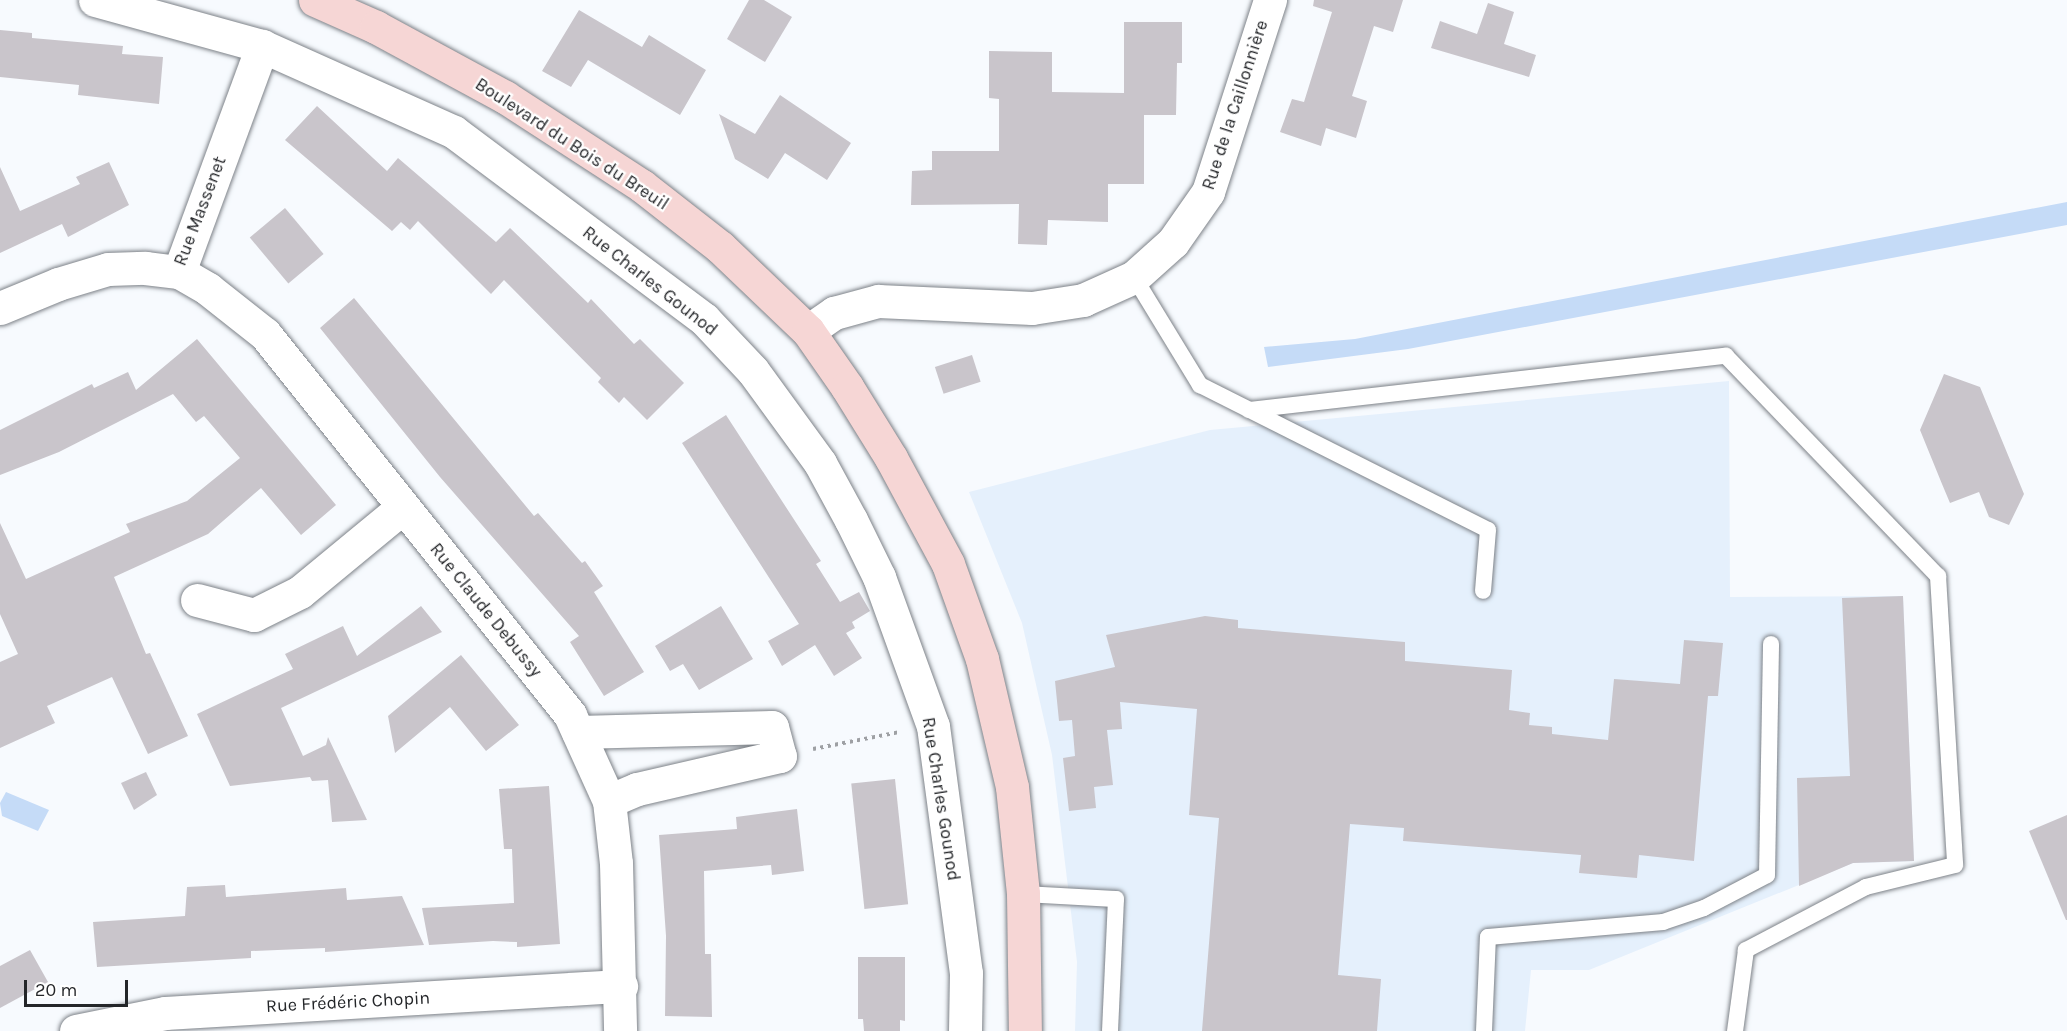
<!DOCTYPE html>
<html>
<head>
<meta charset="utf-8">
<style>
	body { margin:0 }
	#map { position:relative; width:2067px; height:1031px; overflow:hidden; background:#f7fafe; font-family:Karla,sans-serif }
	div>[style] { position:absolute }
	.built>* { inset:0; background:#e5f0fc }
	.water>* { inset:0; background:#c5dbf7 }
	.building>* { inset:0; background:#c9c5cb; transform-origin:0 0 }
	.path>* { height:4px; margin-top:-2px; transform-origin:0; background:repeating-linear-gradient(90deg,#9ea0a4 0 3px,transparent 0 7.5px) }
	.roads { filter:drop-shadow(0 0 2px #7d8288) drop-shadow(0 0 2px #7d8288) }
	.lane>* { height:16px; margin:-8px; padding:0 8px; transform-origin:8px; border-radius:8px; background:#fff }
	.street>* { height:33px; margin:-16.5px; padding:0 16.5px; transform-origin:16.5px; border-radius:16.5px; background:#fff }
	.secondary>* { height:33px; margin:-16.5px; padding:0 16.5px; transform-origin:16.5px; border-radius:16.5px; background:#f6d6d5 }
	span { translate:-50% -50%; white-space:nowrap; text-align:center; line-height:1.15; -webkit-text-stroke:4.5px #fff; paint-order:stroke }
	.street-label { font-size:18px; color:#242629 }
	.scale { position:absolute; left:24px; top:980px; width:104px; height:27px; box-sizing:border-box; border:3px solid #242629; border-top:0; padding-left:8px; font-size:18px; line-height:21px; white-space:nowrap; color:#242629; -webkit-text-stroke:4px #fff; paint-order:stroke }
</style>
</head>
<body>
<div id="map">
	<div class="built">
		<i style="clip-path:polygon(1729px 381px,1730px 597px,1903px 596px,1914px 861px,1853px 863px,1589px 970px,1531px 970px,1525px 1031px,1075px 1031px,1077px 962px,1052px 755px,1022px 623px,969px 492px,1210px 430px)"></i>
	</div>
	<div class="water">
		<i style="clip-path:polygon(2067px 202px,2067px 225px,1408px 349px,1268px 367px,1264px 347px,1355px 339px)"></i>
		<i style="clip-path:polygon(6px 792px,49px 810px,38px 831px,2px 816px,0 803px)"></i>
	</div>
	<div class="building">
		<i style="clip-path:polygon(749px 0,764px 0,792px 17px,765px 62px,727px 39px)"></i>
		<i style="clip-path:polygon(1314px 0,1403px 0,1393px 32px,1374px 26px,1352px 96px,1367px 101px,1356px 138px,1326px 128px,1321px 146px,1280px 132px,1292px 99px,1304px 102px,1332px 12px,1313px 6px)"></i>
		<i style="clip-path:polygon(1488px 3px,1514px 12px,1504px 44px,1536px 55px,1529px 77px,1431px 48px,1440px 21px,1477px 34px)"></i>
		<i style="clip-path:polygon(579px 10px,642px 47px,649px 35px,706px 70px,680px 115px,588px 60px,571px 87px,542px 71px)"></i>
		<i style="clip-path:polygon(1124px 22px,1182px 22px,1182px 63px,1177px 63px,1176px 115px,1144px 115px,1144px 184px,1108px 184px,1108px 222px,1048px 220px,1047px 245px,1018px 244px,1019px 204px,911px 205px,912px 171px,932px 170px,932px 151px,999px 151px,999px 99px,989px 98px,989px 51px,1052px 52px,1052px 92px,1124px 93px)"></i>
		<i style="clip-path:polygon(0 30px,32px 33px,32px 38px,123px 46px,122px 54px,163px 57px,159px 104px,78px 95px,79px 85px,0 77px)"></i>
		<i style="clip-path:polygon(780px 95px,851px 143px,827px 180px,785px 153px,768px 179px,735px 159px,719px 114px,755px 134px)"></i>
		<i style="clip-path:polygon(317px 106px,387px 171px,398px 158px,496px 242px,510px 228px,588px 303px,591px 299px,634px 344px,640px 339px,684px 383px,647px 420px,624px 397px,619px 403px,598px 382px,601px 378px,504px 280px,491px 294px,418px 221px,410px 230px,401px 222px,392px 231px,285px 140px)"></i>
		<i style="clip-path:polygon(109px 162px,129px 205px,68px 237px,62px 224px,0 253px,0 167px,20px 211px,80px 184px,76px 177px)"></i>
		<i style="left:285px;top:208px;width:60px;height:46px;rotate:50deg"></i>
		<i style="clip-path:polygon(354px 298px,534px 516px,538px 513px,582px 563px,585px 561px,603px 586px,594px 592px,644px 672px,604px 696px,570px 642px,579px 636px,440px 477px,320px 328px)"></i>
		<i style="clip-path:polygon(197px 339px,336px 505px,301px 535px,261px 488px,208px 534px,114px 577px,146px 654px,150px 653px,188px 736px,148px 754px,112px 677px,47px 706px,55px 723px,0 748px,0 662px,18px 654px,0 614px,0 523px,26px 579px,130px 532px,126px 524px,187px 501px,240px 458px,204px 416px,196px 422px,173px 394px,59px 452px,0 475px,0 430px,92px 384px,94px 388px,128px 372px,136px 390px)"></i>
		<i style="left:972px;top:355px;width:28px;height:39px;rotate:72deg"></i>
		<i style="clip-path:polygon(1944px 374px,1980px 387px,2024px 494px,2009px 525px,1989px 517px,1979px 492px,1950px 503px,1942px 484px,1920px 430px)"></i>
		<i style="clip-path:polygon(726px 415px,821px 561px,816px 564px,840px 602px,859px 592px,870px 611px,852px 622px,855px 628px,846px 633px,862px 658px,834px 676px,815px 645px,782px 666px,768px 641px,799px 624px,682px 443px)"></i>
		<i style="clip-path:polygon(1903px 596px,1914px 861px,1853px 863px,1799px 886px,1797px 778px,1850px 776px,1842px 598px)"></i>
		<i style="clip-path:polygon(421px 606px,442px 632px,281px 708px,303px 756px,326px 745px,328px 737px,367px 820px,332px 822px,328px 780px,312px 781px,310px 777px,230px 786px,197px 714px,293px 669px,285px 654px,343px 626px,357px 656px)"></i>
		<i style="clip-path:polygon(721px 606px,753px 659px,699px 690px,683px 664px,670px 671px,655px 646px)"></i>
		<i style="clip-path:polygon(1205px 616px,1238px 620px,1238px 628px,1405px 642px,1405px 661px,1512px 670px,1509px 710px,1530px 713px,1529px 725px,1552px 727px,1552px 734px,1608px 740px,1614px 679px,1680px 684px,1684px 640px,1723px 643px,1718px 696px,1708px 696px,1694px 861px,1639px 855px,1637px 878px,1579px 873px,1581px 855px,1403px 841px,1404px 828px,1350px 824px,1338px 975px,1381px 979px,1377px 1031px,1202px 1031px,1219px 818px,1189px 815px,1197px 709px,1120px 702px,1122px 729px,1107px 730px,1113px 785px,1094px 787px,1096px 808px,1069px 811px,1063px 758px,1075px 756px,1072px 720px,1059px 721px,1055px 681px,1115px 667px,1106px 635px)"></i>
		<i style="clip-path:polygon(461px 655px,519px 725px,486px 751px,450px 707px,395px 753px,388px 716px)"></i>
		<i style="clip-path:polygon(146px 772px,157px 795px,134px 810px,121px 783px)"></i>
		<i style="left:895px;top:779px;width:126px;height:44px;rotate:84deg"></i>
		<i style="clip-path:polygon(549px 786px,560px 944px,517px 947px,517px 942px,493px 941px,429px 945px,422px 908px,514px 903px,512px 849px,504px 849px,499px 789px)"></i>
		<i style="clip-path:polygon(797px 809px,804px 871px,772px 875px,771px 865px,704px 871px,705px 954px,711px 954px,712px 1017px,665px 1016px,666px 936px,659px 835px,737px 829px,736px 817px)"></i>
		<i style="clip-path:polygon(2067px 815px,2067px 920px,2066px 920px,2029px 831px)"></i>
		<i style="clip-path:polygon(225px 885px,226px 897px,346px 888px,347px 900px,402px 896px,424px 945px,325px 952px,325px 948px,251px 951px,251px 958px,97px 967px,93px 922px,185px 916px,187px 887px)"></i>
		<i style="clip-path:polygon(30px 950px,48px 982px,0 1008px,0 966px)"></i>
		<i style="clip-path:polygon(858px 957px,905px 957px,905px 1021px,900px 1020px,900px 1031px,864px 1031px,863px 1019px,858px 1019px)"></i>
	</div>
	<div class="path">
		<i style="left:813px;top:749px;width:89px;rotate:-11.1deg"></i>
	</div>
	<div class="roads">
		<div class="lane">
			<i style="left:1134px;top:277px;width:127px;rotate:58.6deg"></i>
			<i style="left:1200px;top:385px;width:322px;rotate:26.7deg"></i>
			<i style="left:1488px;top:530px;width:61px;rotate:94.7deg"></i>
			<i style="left:1249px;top:410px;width:480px;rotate:-6.5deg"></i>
			<i style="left:1726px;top:356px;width:306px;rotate:46.1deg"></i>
			<i style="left:1938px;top:576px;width:289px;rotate:86.6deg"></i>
			<i style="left:1955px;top:865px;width:92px;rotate:166.1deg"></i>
			<i style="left:1866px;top:887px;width:136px;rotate:152.3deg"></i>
			<i style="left:1746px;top:950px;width:82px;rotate:97.7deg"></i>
			<i style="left:1023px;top:894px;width:93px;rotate:3.1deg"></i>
			<i style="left:1116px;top:899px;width:132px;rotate:92.6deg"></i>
			<i style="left:1484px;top:1031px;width:94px;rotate:-87.6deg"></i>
			<i style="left:1488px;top:937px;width:176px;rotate:-4.9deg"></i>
			<i style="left:1663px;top:922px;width:43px;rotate:-18.9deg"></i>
			<i style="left:1704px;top:908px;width:71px;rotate:-27.6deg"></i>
			<i style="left:1767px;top:875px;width:231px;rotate:-89deg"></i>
		</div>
		<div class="street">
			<i style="left:95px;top:0;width:173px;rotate:15.4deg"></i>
			<i style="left:262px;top:46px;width:210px;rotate:24.1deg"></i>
			<i style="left:454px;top:132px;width:312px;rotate:36.8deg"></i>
			<i style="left:704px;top:319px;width:71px;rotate:46.7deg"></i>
			<i style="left:753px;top:371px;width:114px;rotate:53.9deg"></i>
			<i style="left:820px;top:463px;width:65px;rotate:61.5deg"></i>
			<i style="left:851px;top:520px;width:64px;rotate:63.8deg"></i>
			<i style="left:879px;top:577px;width:158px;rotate:70.1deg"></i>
			<i style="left:933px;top:726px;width:249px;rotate:82.4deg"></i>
			<i style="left:966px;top:973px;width:58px;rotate:91deg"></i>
			<i style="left:179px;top:272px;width:241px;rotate:-69.8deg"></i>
			<i style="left:0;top:308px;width:63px;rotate:-22.5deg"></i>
			<i style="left:58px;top:284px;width:52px;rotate:-16.7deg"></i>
			<i style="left:108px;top:269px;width:37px;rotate:-2deg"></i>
			<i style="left:145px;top:268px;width:34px;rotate:7deg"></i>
			<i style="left:179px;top:272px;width:34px;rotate:30deg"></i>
			<i style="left:208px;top:289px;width:73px;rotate:38.3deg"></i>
			<i style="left:265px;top:334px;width:488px;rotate:51.3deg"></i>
			<i style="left:570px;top:715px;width:94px;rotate:65.6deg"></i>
			<i style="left:609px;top:801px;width:62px;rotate:83.6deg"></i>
			<i style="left:616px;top:863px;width:168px;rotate:88.6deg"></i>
			<i style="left:808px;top:331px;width:32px;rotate:-35deg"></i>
			<i style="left:834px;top:313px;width:46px;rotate:-15.3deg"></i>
			<i style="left:878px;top:301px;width:154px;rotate:2.6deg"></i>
			<i style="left:1032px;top:308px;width:52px;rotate:-8.9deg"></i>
			<i style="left:1083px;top:300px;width:56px;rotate:-24.3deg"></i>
			<i style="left:1134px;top:277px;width:52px;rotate:-41.9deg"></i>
			<i style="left:1173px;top:242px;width:61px;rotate:-55deg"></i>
			<i style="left:1208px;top:192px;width:202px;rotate:-72.1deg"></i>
			<i style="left:197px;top:600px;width:59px;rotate:14.7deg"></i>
			<i style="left:254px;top:615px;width:51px;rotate:-26.6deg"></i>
			<i style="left:300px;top:592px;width:132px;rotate:-39.5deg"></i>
			<i style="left:578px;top:732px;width:194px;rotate:-1.5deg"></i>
			<i style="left:772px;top:727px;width:30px;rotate:75deg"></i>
			<i style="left:780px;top:756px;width:147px;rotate:167deg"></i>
			<i style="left:637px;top:789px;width:30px;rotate:157deg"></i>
			<i style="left:76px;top:1031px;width:91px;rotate:-11.4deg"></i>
			<i style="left:165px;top:1013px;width:457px;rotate:-3.4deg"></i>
		</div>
		<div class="secondary">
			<i style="left:315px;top:0;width:67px;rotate:23.9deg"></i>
			<i style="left:376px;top:27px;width:147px;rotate:28.5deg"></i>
			<i style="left:505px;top:97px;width:163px;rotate:33deg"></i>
			<i style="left:642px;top:186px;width:99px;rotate:38deg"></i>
			<i style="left:720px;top:247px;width:122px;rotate:43.7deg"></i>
			<i style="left:808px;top:331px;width:68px;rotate:55.1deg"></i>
			<i style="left:847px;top:387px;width:84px;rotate:58.2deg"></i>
			<i style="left:891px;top:458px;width:120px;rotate:61.7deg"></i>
			<i style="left:948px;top:564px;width:101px;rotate:70.3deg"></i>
			<i style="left:982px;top:659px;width:131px;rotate:76.8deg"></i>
			<i style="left:1012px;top:787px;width:108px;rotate:84.1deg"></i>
			<i style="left:1023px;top:894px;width:137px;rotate:89.2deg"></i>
		</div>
	</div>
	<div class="street-label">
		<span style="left:1235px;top:105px;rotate:-72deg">Rue de la Caillonnière</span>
		<span style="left:572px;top:144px;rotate:33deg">Boulevard du Bois du Breuil</span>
		<span style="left:200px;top:211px;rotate:-69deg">Rue Massenet</span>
		<span style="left:650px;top:281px;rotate:38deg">Rue Charles Gounod</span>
		<span style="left:486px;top:610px;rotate:51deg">Rue Claude Debussy</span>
		<span style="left:941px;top:799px;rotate:81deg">Rue Charles Gounod</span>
		<span style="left:348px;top:1002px;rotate:-3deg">Rue Frédéric Chopin</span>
	</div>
	<div class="scale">20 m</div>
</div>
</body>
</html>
